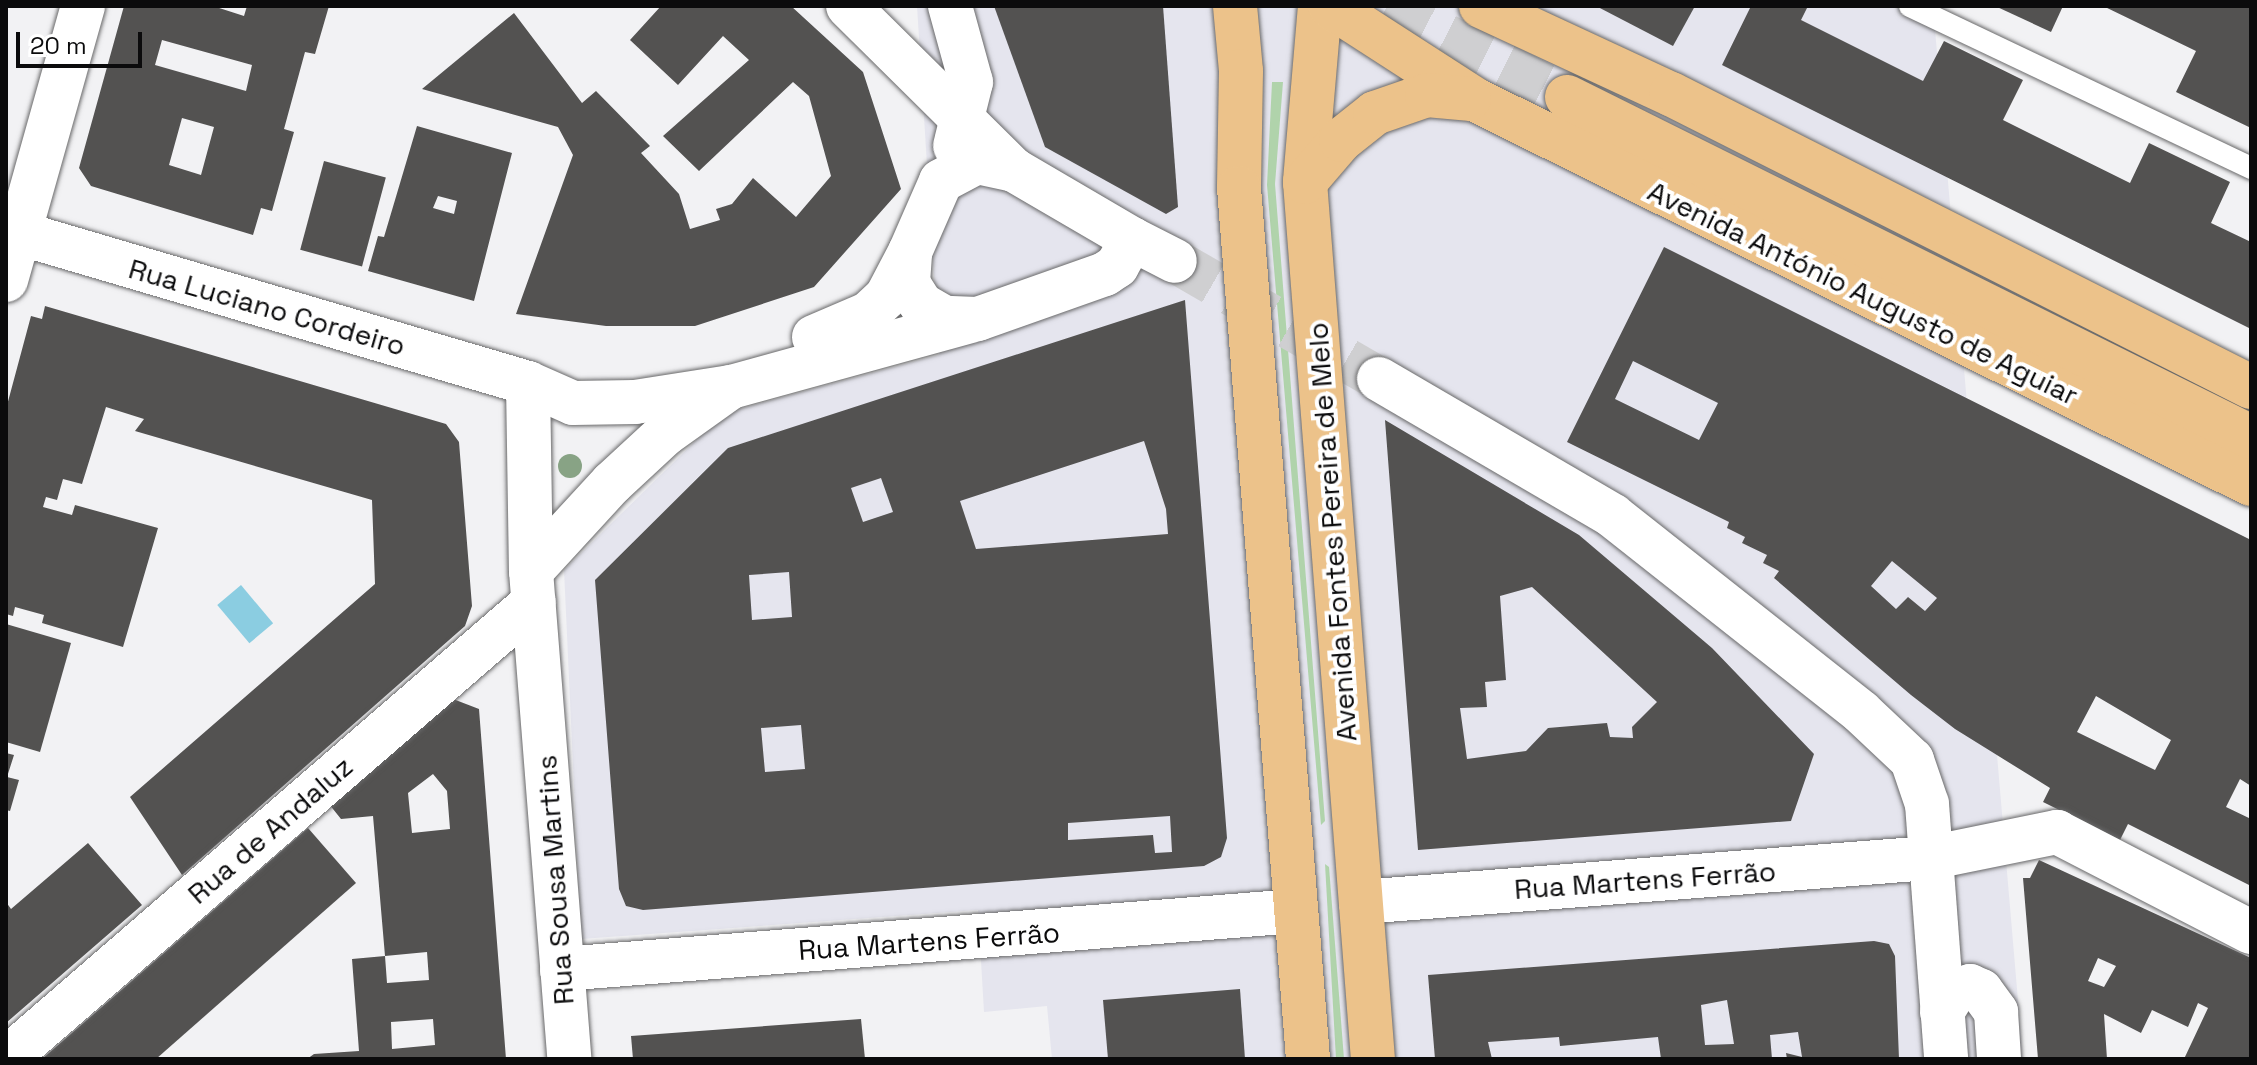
<!DOCTYPE html>
<html>
<head>
<meta charset="utf-8">
<style>
	body { margin:0 }
	#map { position:relative; width:2257px; height:1065px; overflow:hidden; background:#f2f2f4; font-family:"Space Grotesk",sans-serif }
	div>[style] { position:absolute }
	.built>* { inset:0; background:#e5e5ee }
	.green>* { inset:0; background:#b0d3ab }
	.water>* { inset:0; background:#8bcde1; transform-origin:0 0 }
	.building>* { inset:0; background:#535251; transform-origin:0 0 }
	.minor-tunnel>* { height:44px; margin-top:-22px; transform-origin:0; background:repeating-linear-gradient(90deg,#cfcfd1 0 44px,transparent 0 66px) }
	.trunk-tunnel>* { height:44px; margin-top:-22px; transform-origin:0; background:repeating-linear-gradient(90deg,#cfcfd1 0 44px,transparent 0 66px) }
	.roads { filter:drop-shadow(0 0 2px #686869) drop-shadow(0 0 2px #686869) }
	.service>* { height:22px; margin:-11px; padding:0 11px; transform-origin:11px; border-radius:11px; background:#fff }
	.minor>* { height:44px; margin:-22px; padding:0 22px; transform-origin:22px; border-radius:22px; background:#fff }
	.tertiary>* { height:44px; margin:-22px; padding:0 22px; transform-origin:22px; border-radius:22px; background:#fff }
	.primary>* { height:44px; margin:-22px; padding:0 22px; transform-origin:22px; border-radius:22px; background:#ecc28a }
	.trees>* { width:24px; height:24px; margin:-12px; border-radius:50%; background:#88a385 }
	span { translate:-50% -50%; white-space:nowrap; text-align:center; line-height:1.15; -webkit-text-stroke:8px #fff; paint-order:stroke }
	.street-label { font-size:28px; color:#0b0b0c }
	.frame { position:absolute; inset:0; border:8px solid #0b0b0c; pointer-events:none }
	.scale { position:absolute; left:16px; top:32px; width:126px; height:36px; box-sizing:border-box; border:4px solid #0b0b0c; border-top:0; padding-left:10px; font-size:24px; line-height:28px; white-space:nowrap; color:#0b0b0c; -webkit-text-stroke:6px #fff; paint-order:stroke }
</style>
</head>
<body>
<div id="map">
	<div class="built">
		<i style="clip-path:polygon(917px 6px,1933px 6px,2023px 1059px,1052px 1059px,1047px 1006px,984px 1012px,978px 910px,581px 939px,564px 570px,724px 413px,939px 355px)"></i>
	</div>
	<div class="green">
		<i style="clip-path:polygon(1272px 82px,1283px 82px,1275px 184px,1325px 821px,1321px 825px,1267px 185px)"></i>
		<i style="clip-path:polygon(1325px 864px,1329px 867px,1344px 1059px,1336px 1059px)"></i>
	</div>
	<div class="water">
		<i style="left:241px;top:585px;width:50px;height:31px;rotate:50deg"></i>
	</div>
	<div class="building">
		<i style="clip-path:polygon(evenodd,124px 6px,213px 6px,244px 16px,247px 6px,329px 6px,315px 54px,305px 52px,284px 129px,294px 132px,272px 211px,261px 208px,253px 235px,91px 186px,79px 168px,124px 6px,162px 40px,252px 65px,246px 91px,155px 65px,162px 40px,124px 6px,182px 118px,214px 127px,201px 175px,169px 165px,182px 118px)"></i>
		<i style="clip-path:polygon(661px 6px,791px 6px,863px 72px,901px 189px,814px 287px,695px 326px,606px 326px,516px 314px,573px 155px,558px 127px,422px 89px,514px 13px,582px 103px,596px 91px,650px 146px,641px 153px,679px 194px,690px 229px,720px 220px,716px 209px,732px 204px,753px 178px,796px 217px,831px 176px,809px 96px,793px 82px,699px 171px,663px 136px,749px 60px,723px 36px,678px 85px,630px 40px)"></i>
		<i style="clip-path:polygon(994px 6px,1163px 6px,1178px 207px,1166px 214px,1045px 147px)"></i>
		<i style="clip-path:polygon(1596px 6px,1695px 6px,1673px 46px)"></i>
		<i style="clip-path:polygon(1751px 6px,1808px 6px,1801px 20px,1923px 81px,1944px 41px,2023px 80px,2003px 120px,2130px 183px,2149px 143px,2230px 182px,2211px 223px,2251px 242px,2251px 329px,1722px 65px)"></i>
		<i style="clip-path:polygon(1995px 6px,2063px 6px,2051px 32px)"></i>
		<i style="clip-path:polygon(2103px 6px,2251px 6px,2251px 128px,2176px 92px,2196px 51px)"></i>
		<i style="clip-path:polygon(evenodd,417px 126px,512px 153px,474px 301px,368px 271px,378px 236px,384px 237px,417px 126px,438px 196px,457px 201px,454px 214px,433px 208px,438px 196px)"></i>
		<i style="left:324px;top:161px;width:64px;height:92px;rotate:15deg"></i>
		<i style="clip-path:polygon(evenodd,1664px 247px,2251px 540px,2251px 786px,2240px 779px,2226px 807px,2251px 819px,2251px 886px,2128px 824px,2120px 840px,2043px 802px,2050px 788px,1955px 729px,1911px 695px,1774px 578px,1779px 571px,1763px 563px,1767px 555px,1742px 543px,1745px 537px,1727px 528px,1729px 522px,1567px 442px,1664px 247px,1633px 361px,1718px 403px,1699px 440px,1615px 399px,1633px 361px,1664px 247px,1892px 561px,1937px 598px,1925px 611px,1908px 597px,1896px 609px,1871px 586px,1892px 561px,1664px 247px,2096px 696px,2171px 740px,2155px 770px,2077px 732px,2096px 696px)"></i>
		<i style="clip-path:polygon(evenodd,1185px 300px,1227px 838px,1221px 857px,1204px 866px,643px 910px,626px 906px,619px 889px,595px 580px,728px 448px,1185px 300px,1144px 441px,1166px 509px,1168px 534px,976px 549px,960px 501px,1144px 441px,1185px 300px,881px 478px,893px 512px,863px 522px,851px 488px,881px 478px,1185px 300px,789px 572px,792px 617px,752px 620px,749px 575px,789px 572px,1185px 300px,801px 725px,805px 769px,765px 772px,761px 728px,801px 725px,1185px 300px,1170px 816px,1172px 852px,1155px 853px,1153px 835px,1068px 840px,1068px 823px,1170px 816px)"></i>
		<i style="clip-path:polygon(45px 306px,446px 424px,459px 442px,472px 606px,465px 626px,182px 875px,130px 797px,375px 584px,372px 500px,135px 431px,144px 419px,106px 407px,82px 484px,63px 479px,57px 500px,46px 497px,43px 507px,72px 515px,75px 505px,158px 528px,123px 647px,42px 623px,44px 615px,15px 607px,13px 616px,6px 614px,6px 409px,31px 316px,42px 319px)"></i>
		<i style="clip-path:polygon(evenodd,1385px 420px,1579px 535px,1712px 648px,1814px 754px,1791px 821px,1418px 850px,1385px 420px,1532px 587px,1657px 702px,1632px 727px,1633px 738px,1610px 737px,1607px 723px,1548px 728px,1526px 751px,1467px 759px,1460px 708px,1487px 707px,1485px 682px,1506px 680px,1500px 596px,1532px 587px)"></i>
		<i style="clip-path:polygon(6px 624px,71px 643px,40px 752px,6px 742px)"></i>
		<i style="clip-path:polygon(evenodd,453px 699px,479px 709px,506px 1059px,307px 1059px,314px 1054px,359px 1051px,352px 959px,385px 956px,387px 983px,429px 980px,427px 952px,385px 956px,373px 816px,341px 819px,329px 804px,453px 699px,433px 774px,447px 791px,450px 829px,412px 833px,408px 793px,433px 774px,453px 699px,433px 1019px,435px 1045px,392px 1049px,391px 1022px,433px 1019px)"></i>
		<i style="clip-path:polygon(6px 753px,14px 755px,7px 777px,19px 780px,10px 811px,6px 810px)"></i>
		<i style="clip-path:polygon(308px 828px,356px 883px,156px 1059px,42px 1059px)"></i>
		<i style="clip-path:polygon(88px 843px,142px 905px,6px 1023px,6px 902px,11px 909px)"></i>
		<i style="clip-path:polygon(evenodd,2039px 860px,2251px 958px,2250px 1059px,2184px 1059px,2208px 1008px,2198px 1003px,2188px 1027px,2152px 1010px,2141px 1033px,2104px 1014px,2107px 1059px,2038px 1059px,2023px 878px,2030px 878px,2039px 860px,2098px 958px,2116px 966px,2104px 987px,2088px 981px,2098px 958px)"></i>
		<i style="clip-path:polygon(evenodd,1874px 941px,1889px 944px,1895px 956px,1899px 1059px,1787px 1059px,1786px 1053px,1802px 1057px,1798px 1032px,1770px 1035px,1772px 1059px,1661px 1059px,1658px 1037px,1560px 1046px,1559px 1037px,1488px 1042px,1492px 1059px,1435px 1059px,1428px 975px,1874px 941px,1727px 1000px,1734px 1044px,1705px 1045px,1701px 1005px,1727px 1000px)"></i>
		<i style="clip-path:polygon(1240px 989px,1245px 1059px,1108px 1059px,1103px 1000px)"></i>
		<i style="clip-path:polygon(861px 1019px,865px 1059px,633px 1059px,631px 1036px)"></i>
	</div>
	<div class="minor-tunnel">
		<i style="left:1175px;top:261px;width:236px;rotate:30deg"></i>
	</div>
	<div class="trunk-tunnel">
		<i style="left:1387px;top:6px;width:202px;rotate:26.8deg"></i>
	</div>
	<div class="roads">
		<div class="service">
			<i style="left:1910px;top:6px;width:378px;rotate:25.4deg"></i>
		</div>
		<div class="minor">
			<i style="left:848px;top:6px;width:233px;rotate:44.7deg"></i>
			<i style="left:1014px;top:170px;width:137px;rotate:30.3deg"></i>
			<i style="left:1132px;top:239px;width:31px;rotate:119deg"></i>
			<i style="left:1117px;top:266px;width:14px;rotate:146deg"></i>
			<i style="left:1105px;top:274px;width:135px;rotate:160.5deg"></i>
			<i style="left:978px;top:319px;width:33px;rotate:-178deg"></i>
			<i style="left:945px;top:318px;width:28px;rotate:-150deg"></i>
			<i style="left:921px;top:304px;width:25px;rotate:-122deg"></i>
			<i style="left:908px;top:283px;width:31px;rotate:-86deg"></i>
			<i style="left:910px;top:252px;width:77px;rotate:-66.4deg"></i>
			<i style="left:941px;top:181px;width:41px;rotate:-27.8deg"></i>
			<i style="left:977px;top:162px;width:38px;rotate:12deg"></i>
			<i style="left:950px;top:6px;width:79px;rotate:74.6deg"></i>
			<i style="left:971px;top:82px;width:66px;rotate:104deg"></i>
			<i style="left:19px;top:233px;width:531px;rotate:16.42deg"></i>
			<i style="left:528px;top:383px;width:49px;rotate:24deg"></i>
			<i style="left:573px;top:403px;width:62px;rotate:-0.9deg"></i>
			<i style="left:635px;top:402px;width:97px;rotate:-8.9deg"></i>
			<i style="left:1132px;top:239px;width:48px;rotate:27.1deg"></i>
			<i style="left:814px;top:337px;width:59px;rotate:-23.1deg"></i>
			<i style="left:868px;top:314px;width:26px;rotate:-43deg"></i>
			<i style="left:887px;top:296px;width:50px;rotate:-62.4deg"></i>
			<i style="left:1379px;top:379px;width:271px;rotate:30.3deg"></i>
			<i style="left:1613px;top:516px;width:316px;rotate:38.3deg"></i>
			<i style="left:1861px;top:712px;width:70px;rotate:43.3deg"></i>
			<i style="left:1912px;top:760px;width:46px;rotate:71.2deg"></i>
			<i style="left:1927px;top:804px;width:256px;rotate:85.7deg"></i>
			<i style="left:528px;top:383px;width:188px;rotate:89.1deg"></i>
			<i style="left:531px;top:571px;width:489px;rotate:85.5deg"></i>
			<i style="left:531px;top:571px;width:120px;rotate:-47.4deg"></i>
			<i style="left:612px;top:483px;width:72px;rotate:-42.8deg"></i>
			<i style="left:665px;top:434px;width:81px;rotate:-35.5deg"></i>
			<i style="left:731px;top:387px;width:249px;rotate:-15.4deg"></i>
			<i style="left:1361px;top:902px;width:570px;rotate:-4.43deg"></i>
			<i style="left:1929px;top:858px;width:131px;rotate:-11.5deg"></i>
			<i style="left:2057px;top:832px;width:218px;rotate:27.3deg"></i>
			<i style="left:562px;top:969px;width:736px;rotate:-4.52deg"></i>
			<i style="left:1942px;top:1012px;width:25px;rotate:-58deg"></i>
			<i style="left:1955px;top:991px;width:16px;rotate:-18deg"></i>
			<i style="left:1970px;top:986px;width:12px;rotate:24deg"></i>
			<i style="left:1981px;top:991px;width:26px;rotate:54deg"></i>
			<i style="left:1996px;top:1012px;width:47px;rotate:86.3deg"></i>
			<i style="left:6px;top:1059px;width:698px;rotate:-40.88deg"></i>
		</div>
		<div class="tertiary">
			<i style="left:6px;top:280px;width:285px;rotate:-74.3deg"></i>
		</div>
		<div class="primary">
			<i style="left:1235px;top:6px;width:65px;rotate:84.7deg"></i>
			<i style="left:1241px;top:71px;width:117px;rotate:91deg"></i>
			<i style="left:1239px;top:188px;width:874px;rotate:85.47deg"></i>
			<i style="left:1320px;top:6px;width:177px;rotate:94.9deg"></i>
			<i style="left:1305px;top:182px;width:880px;rotate:85.57deg"></i>
			<i style="left:1330px;top:6px;width:174px;rotate:32.8deg"></i>
			<i style="left:1476px;top:100px;width:865px;rotate:26.36deg"></i>
			<i style="left:1481px;top:6px;width:209px;rotate:24.9deg"></i>
			<i style="left:1671px;top:94px;width:650px;rotate:26.8deg"></i>
			<i style="left:1567px;top:97px;width:764px;rotate:26.43deg"></i>
			<i style="left:1305px;top:182px;width:55px;rotate:-49.4deg"></i>
			<i style="left:1341px;top:140px;width:43px;rotate:-38.5deg"></i>
			<i style="left:1375px;top:113px;width:55px;rotate:-19.1deg"></i>
			<i style="left:1427px;top:95px;width:42px;rotate:5.4deg"></i>
		</div>
	</div>
	<div class="trees">
		<i style="left:570px;top:466px"></i>
	</div>
	<div class="street-label">
		<span style="left:1863px;top:293px;rotate:26deg">Avenida António Augusto de Aguiar</span>
		<span style="left:267px;top:307px;rotate:16deg">Rua Luciano Cordeiro</span>
		<span style="left:1332px;top:532px;rotate:-94deg">Avenida Fontes Pereira de Melo</span>
		<span style="left:270px;top:830px;rotate:-41deg">Rua de Andaluz</span>
		<span style="left:555px;top:880px;rotate:-94deg">Rua Sousa Martins</span>
		<span style="left:1645px;top:880px;rotate:-4deg">Rua Martens Ferrão</span>
		<span style="left:929px;top:941px;rotate:-4deg">Rua Martens Ferrão</span>
	</div>
	<div class="frame"></div>
	<div class="scale">20 m</div>
</div>
</body>
</html>
